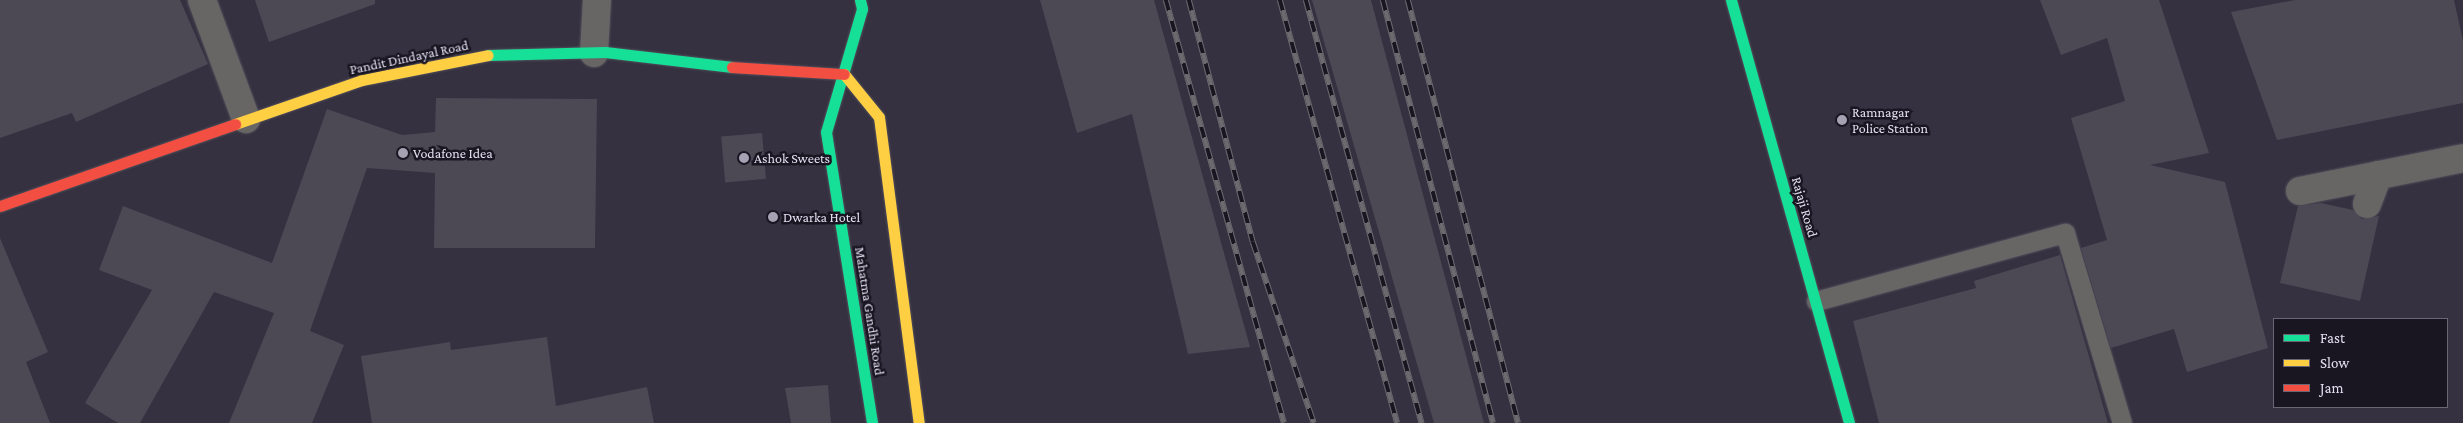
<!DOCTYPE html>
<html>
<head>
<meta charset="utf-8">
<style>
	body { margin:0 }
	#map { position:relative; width:2463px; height:423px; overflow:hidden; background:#353140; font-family:"Crimson Pro",serif }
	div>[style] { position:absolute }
	.building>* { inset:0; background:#4c4955; transform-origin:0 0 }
	.roads { filter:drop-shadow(0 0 1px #524f5b) drop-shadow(0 0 1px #524f5b) }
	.lane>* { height:19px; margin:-9.5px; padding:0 9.5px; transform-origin:9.5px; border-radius:9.5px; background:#686665 }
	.street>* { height:28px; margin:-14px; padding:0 14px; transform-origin:14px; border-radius:14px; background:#686665 }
	.fast>* { height:11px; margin:-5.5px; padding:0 5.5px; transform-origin:5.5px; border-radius:5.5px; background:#16e098 }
	.slow>* { height:11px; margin:-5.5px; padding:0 5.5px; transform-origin:5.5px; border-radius:5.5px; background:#ffcf43 }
	.jam>* { height:11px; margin:-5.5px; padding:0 5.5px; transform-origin:5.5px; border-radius:5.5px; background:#f24e42 }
	.rail>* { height:5.5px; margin-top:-2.75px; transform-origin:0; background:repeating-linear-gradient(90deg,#191622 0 11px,#6c6a6e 0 22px); box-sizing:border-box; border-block:1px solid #6c6a6e }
	.dots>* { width:14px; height:14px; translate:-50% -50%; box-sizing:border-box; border:2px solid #191622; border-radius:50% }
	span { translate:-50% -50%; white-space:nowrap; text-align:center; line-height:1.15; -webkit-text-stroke:5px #191622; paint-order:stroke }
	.street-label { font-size:14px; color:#e3dff1 }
	.poi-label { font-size:14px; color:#e3dff1 }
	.left { translate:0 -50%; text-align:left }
	.legend { position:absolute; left:2273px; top:318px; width:175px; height:90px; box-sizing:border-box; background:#191622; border:1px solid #6a6675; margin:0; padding:6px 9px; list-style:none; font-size:15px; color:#e3dff1 }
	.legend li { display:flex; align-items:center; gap:10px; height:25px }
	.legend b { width:25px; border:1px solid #6a6675 }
</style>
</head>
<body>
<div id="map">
	<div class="building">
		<i style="clip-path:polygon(0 0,180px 0,208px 64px,76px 122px,72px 113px,0 138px)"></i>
		<i style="clip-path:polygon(255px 0,375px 0,375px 4px,269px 42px)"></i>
		<i style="clip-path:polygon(1040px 0,1154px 0,1250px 347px,1188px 354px,1132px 114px,1077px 133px)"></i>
		<i style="clip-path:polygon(1312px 0,1371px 0,1484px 423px,1434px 423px)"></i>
		<i style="clip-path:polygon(2040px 0,2159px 0,2209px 153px,2150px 165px,2225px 182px,2268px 348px,2187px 372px,2174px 329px,2111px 348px,2081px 248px,2107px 240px,2071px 118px,2125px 101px,2107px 38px,2061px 55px)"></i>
		<i style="clip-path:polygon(2295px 0,2454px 0,2463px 41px,2463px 103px,2277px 140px,2231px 12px)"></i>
		<i style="clip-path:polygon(436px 98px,597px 99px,595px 248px,434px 248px,435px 173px,367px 168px,310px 331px,344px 345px,312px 423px,229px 423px,274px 313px,214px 292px,140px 423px,118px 423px,85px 403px,152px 290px,99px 270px,123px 206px,272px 263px,327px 109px,402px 135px,435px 132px)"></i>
		<i style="left:762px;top:133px;width:46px;height:41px;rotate:85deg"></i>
		<i style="clip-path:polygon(2321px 203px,2353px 210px,2362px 219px,2379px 216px,2360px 301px,2280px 283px,2298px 206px)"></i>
		<i style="clip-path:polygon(0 238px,48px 352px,26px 362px,50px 423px,0 423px)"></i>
		<i style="clip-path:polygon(2060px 255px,2108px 423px,1879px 423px,1853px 321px,1976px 288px,1974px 281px)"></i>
		<i style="clip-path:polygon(547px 337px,556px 406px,647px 387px,654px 423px,372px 423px,361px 356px,450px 342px,451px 350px)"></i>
		<i style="clip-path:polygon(828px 385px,831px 423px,791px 423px,785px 388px)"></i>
	</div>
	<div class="roads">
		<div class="lane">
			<i style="left:1816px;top:301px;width:258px;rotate:-15.3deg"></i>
			<i style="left:2065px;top:233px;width:198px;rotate:73.3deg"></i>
		</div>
		<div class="street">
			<i style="left:202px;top:0;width:127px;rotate:69.7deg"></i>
			<i style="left:594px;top:53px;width:53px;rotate:-86.8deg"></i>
			<i style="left:2300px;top:191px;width:166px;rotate:-11.4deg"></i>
			<i style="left:2367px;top:204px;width:31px;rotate:-69deg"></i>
		</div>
		<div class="fast">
			<i style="left:860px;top:0;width:9px;rotate:77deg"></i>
			<i style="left:862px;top:9px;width:128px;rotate:106.3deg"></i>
			<i style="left:826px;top:132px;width:295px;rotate:81deg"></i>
			<i style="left:1731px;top:0;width:439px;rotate:74.4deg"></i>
			<i style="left:488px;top:55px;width:117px;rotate:-1.5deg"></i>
			<i style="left:605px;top:52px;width:128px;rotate:6.7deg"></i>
		</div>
		<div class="slow">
			<i style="left:844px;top:74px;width:55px;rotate:50.9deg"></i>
			<i style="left:879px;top:117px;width:309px;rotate:82.6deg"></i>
			<i style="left:235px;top:124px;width:134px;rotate:-19.1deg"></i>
			<i style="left:362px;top:80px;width:128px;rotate:-11.2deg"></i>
		</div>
		<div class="jam">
			<i style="left:732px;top:67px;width:112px;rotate:3.6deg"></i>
			<i style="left:0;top:206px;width:249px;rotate:-19.2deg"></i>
		</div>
	</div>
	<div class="rail">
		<i style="left:1166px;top:0;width:439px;rotate:74.4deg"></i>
		<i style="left:1189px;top:0;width:250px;rotate:75.2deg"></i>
		<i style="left:1253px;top:242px;width:191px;rotate:71.4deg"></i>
		<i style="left:1280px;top:0;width:439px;rotate:74.5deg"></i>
		<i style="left:1306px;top:0;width:439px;rotate:74.7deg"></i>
		<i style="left:1383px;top:0;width:437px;rotate:75.4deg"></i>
		<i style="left:1408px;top:0;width:437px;rotate:75.4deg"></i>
	</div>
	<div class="dots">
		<i style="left:1842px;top:120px;background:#a6a2b3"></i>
		<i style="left:403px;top:153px;background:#a6a2b3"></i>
		<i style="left:744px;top:158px;background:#a6a2b3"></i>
		<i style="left:773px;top:217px;background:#a6a2b3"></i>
	</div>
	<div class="street-label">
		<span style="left:409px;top:57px;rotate:-12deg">Pandit Dindayal Road</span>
		<span style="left:1805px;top:207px;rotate:74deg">Rajaji Road</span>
		<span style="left:870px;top:311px;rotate:81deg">Mahatma Gandhi Road</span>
	</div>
	<div class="poi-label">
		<span class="left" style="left:1852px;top:120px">Ramnagar<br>Police Station</span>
		<span class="left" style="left:413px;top:153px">Vodafone Idea</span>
		<span class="left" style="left:754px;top:158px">Ashok Sweets</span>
		<span class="left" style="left:783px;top:217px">Dwarka Hotel</span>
	</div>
	<ul class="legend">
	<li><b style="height:6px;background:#16e098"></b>Fast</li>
	<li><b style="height:6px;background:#ffcf43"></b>Slow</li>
	<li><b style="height:6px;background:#f24e42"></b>Jam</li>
	</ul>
</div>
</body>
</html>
